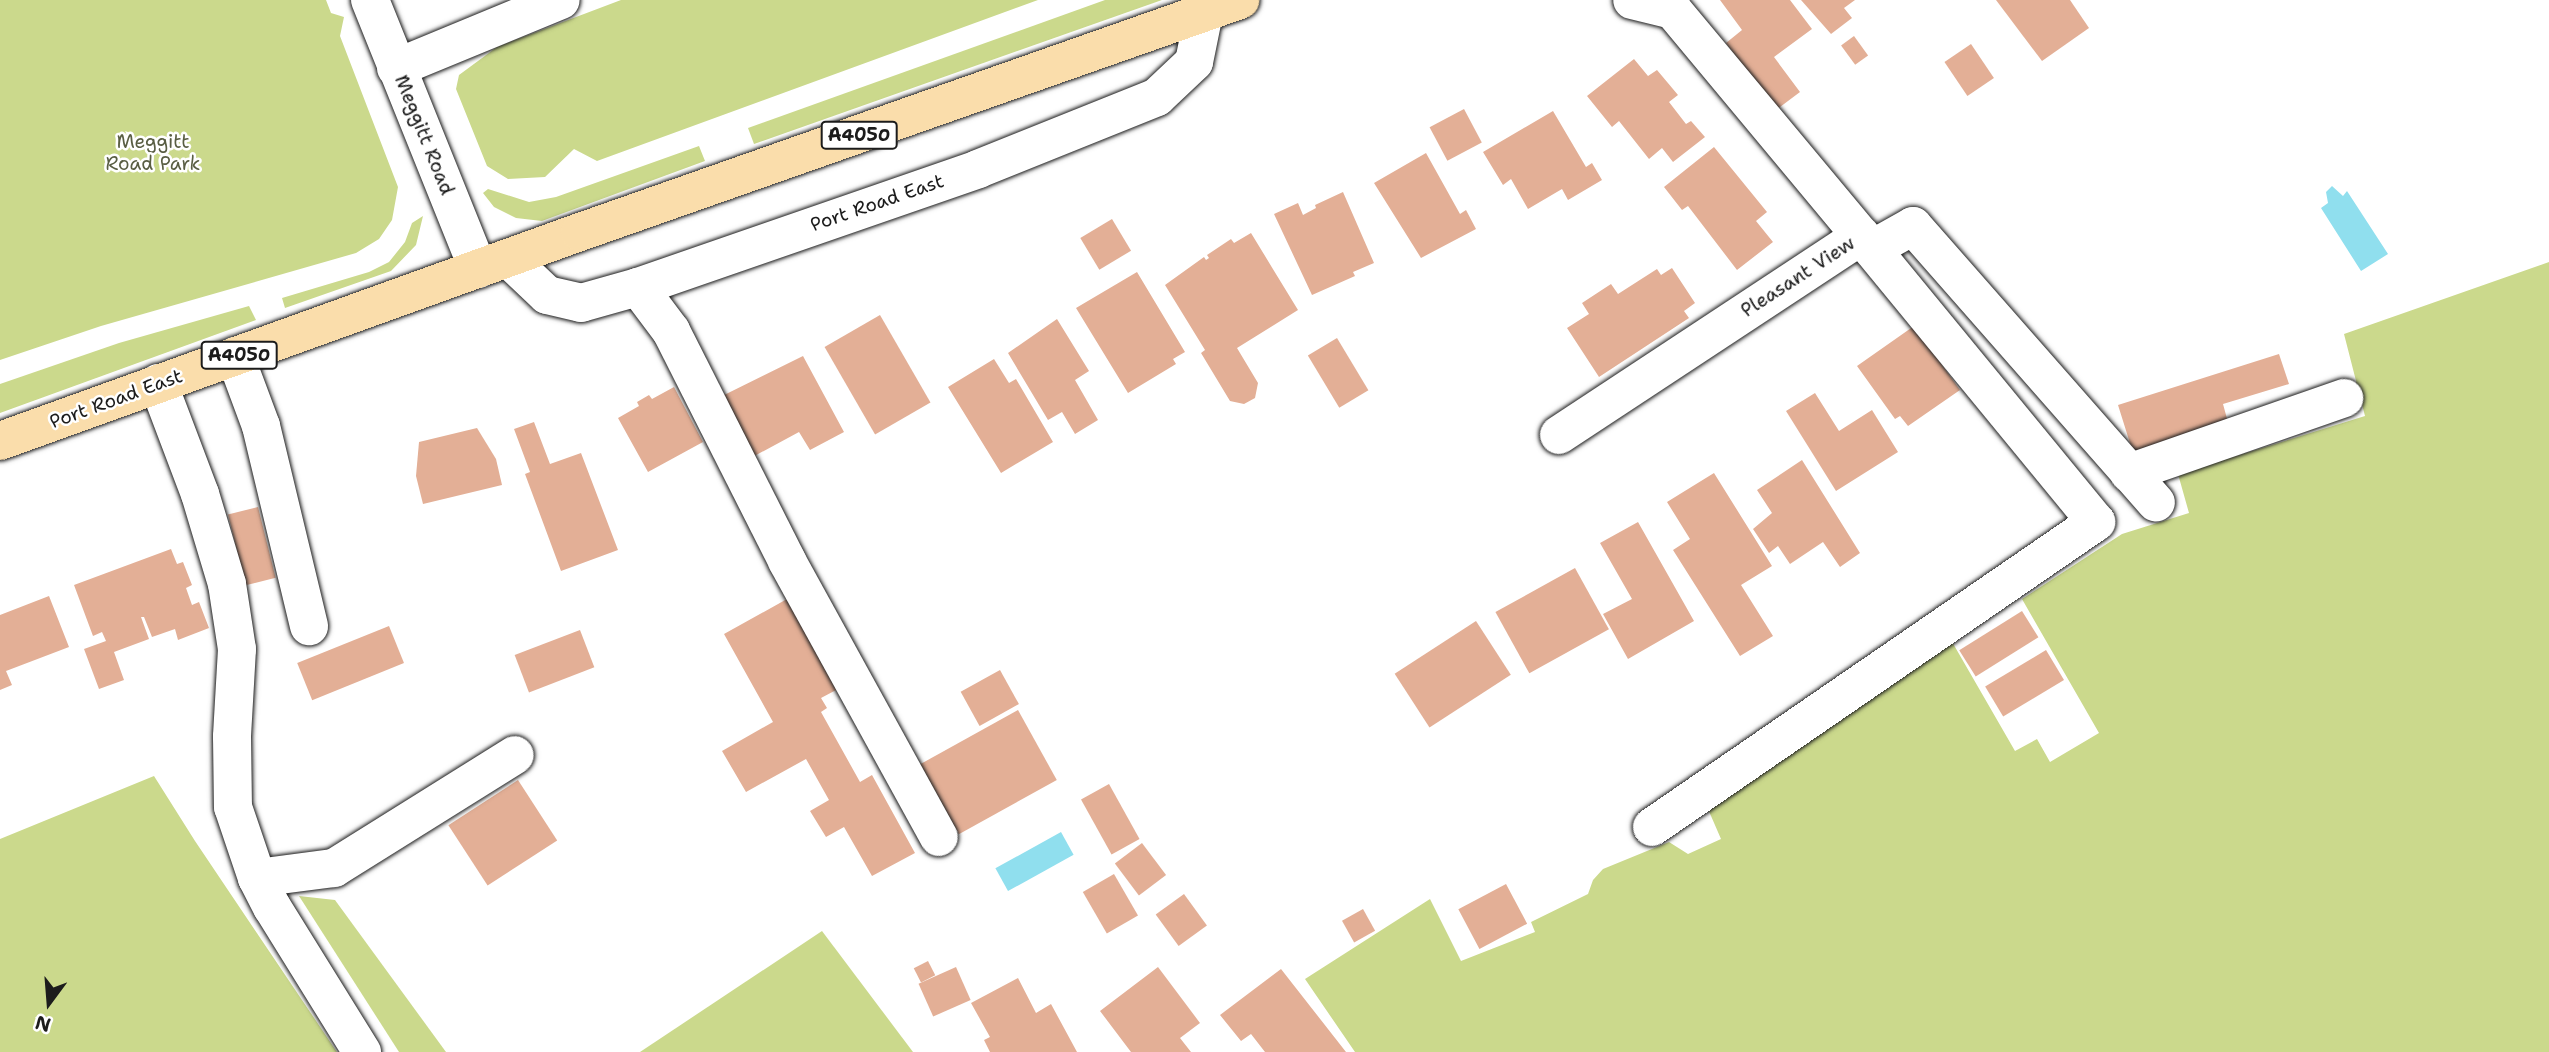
<!DOCTYPE html>
<html>
<head>
<meta charset="utf-8">
<style>
	body { margin:0 }
	#map { position:relative; width:2549px; height:1052px; overflow:hidden; background:#fff; font-family:"Shantell Sans",sans-serif }
	div>[style] { position:absolute }
	.green>* { inset:0; background:#cbd98c }
	.water>* { inset:0; background:#90dfee; transform-origin:0 0 }
	.building>* { inset:0; background:#e3af96; transform-origin:0 0 }
	.roads { filter:drop-shadow(0 0 2px #1c1c1c) drop-shadow(0 0 2px #1c1c1c) }
	.minor>* { height:38px; margin:-19px; padding:0 19px; transform-origin:19px; border-radius:19px; background:#fff }
	.major>* { height:38px; margin:-19px; padding:0 19px; transform-origin:19px; border-radius:19px; background:#faddab }
	span { translate:-50% -50%; white-space:nowrap; text-align:center; line-height:1.15; -webkit-text-stroke:5px #fff; paint-order:stroke }
	.shield-label span { padding:2px 5px; background:#fff; border:2px solid; border-radius:5px; -webkit-text-stroke-width:0 }
	.shield-label { font-size:18px; color:#1c1c1c; font-weight:700 }
	.street-label { font-size:19px; color:#1c1c1c }
	.park-label { font-size:19px; color:#595e43 }
	.north { position:absolute; left:14px; top:968px; width:70px; height:70px; -webkit-text-stroke:5px #fff; paint-order:stroke; rotate:196deg; font-size:19px; font-weight:700; line-height:28px; text-align:center; color:#1c1c1c }
	.north::after { content:''; display:block; margin:auto; width:24px; height:32px; background:#1c1c1c; clip-path:polygon(50% 0,100% 100%,50% 72%,0 100%) }
</style>
</head>
<body>
<div id="map">
	<div class="green">
		<i style="clip-path:polygon(0 0,326px 0,331px 13px,344px 17px,340px 36px,398px 187px,392px 220px,379px 239px,356px 253px,101px 326px,0 360px)"></i>
		<i style="clip-path:polygon(621px 0,1038px 0,597px 161px,574px 149px,545px 177px,508px 179px,487px 166px,456px 89px,459px 75px,497px 47px)"></i>
		<i style="clip-path:polygon(1105px 0,1162px 0,754px 144px,748px 128px)"></i>
		<i style="clip-path:polygon(699px 146px,705px 161px,542px 221px,516px 218px,494px 207px,483px 193px,488px 189px,529px 202px,556px 197px)"></i>
		<i style="clip-path:polygon(423px 216px,416px 245px,391px 271px,285px 308px,282px 298px,369px 272px,389px 262px,405px 242px,412px 223px)"></i>
		<i style="clip-path:polygon(2549px 262px,2549px 1052px,1355px 1052px,1305px 979px,1430px 899px,1461px 961px,1535px 932px,1531px 922px,1588px 894px,1593px 880px,1603px 869px,1669px 842px,1688px 854px,1721px 839px,1708px 809px,1951px 640px,2015px 751px,2037px 739px,2050px 762px,2099px 733px,2022px 599px,2122px 534px,2189px 513px,2178px 474px,2365px 416px,2344px 334px)"></i>
		<i style="clip-path:polygon(249px 306px,256px 320px,0 413px,0 384px,119px 343px)"></i>
		<i style="clip-path:polygon(154px 776px,195px 841px,337px 1052px,0 1052px,0 839px)"></i>
		<i style="clip-path:polygon(299px 896px,335px 900px,446px 1052px,399px 1052px)"></i>
		<i style="clip-path:polygon(822px 931px,913px 1052px,640px 1052px)"></i>
	</div>
	<div class="water">
		<i style="clip-path:polygon(2332px 186px,2343px 196px,2347px 191px,2388px 254px,2361px 271px,2321px 208px,2328px 203px,2326px 192px)"></i>
		<i style="left:1061px;top:832px;width:26px;height:75px;rotate:61deg"></i>
	</div>
	<div class="building">
		<i style="clip-path:polygon(1720px 0,1790px 0,1812px 29px,1774px 57px,1800px 92px,1776px 110px,1726px 43px,1742px 30px)"></i>
		<i style="clip-path:polygon(1801px 0,1855px 0,1844px 8px,1852px 18px,1831px 34px)"></i>
		<i style="clip-path:polygon(1996px 0,2070px 0,2089px 28px,2042px 61px)"></i>
		<i style="left:1854px;top:36px;width:24px;height:16px;rotate:54deg"></i>
		<i style="left:1971px;top:44px;width:41px;height:32px;rotate:56deg"></i>
		<i style="clip-path:polygon(1634px 59px,1648px 76px,1657px 70px,1678px 95px,1669px 102px,1686px 124px,1691px 121px,1705px 137px,1673px 162px,1662px 148px,1649px 159px,1619px 121px,1612px 127px,1587px 96px)"></i>
		<i style="left:1464px;top:109px;width:38px;height:39px;rotate:62deg"></i>
		<i style="clip-path:polygon(1553px 111px,1586px 167px,1592px 163px,1602px 180px,1568px 200px,1562px 189px,1528px 209px,1511px 179px,1503px 185px,1483px 152px)"></i>
		<i style="clip-path:polygon(1714px 147px,1767px 212px,1756px 221px,1773px 242px,1737px 270px,1688px 206px,1682px 210px,1664px 187px)"></i>
		<i style="clip-path:polygon(1426px 153px,1460px 214px,1466px 210px,1476px 229px,1421px 258px,1374px 183px)"></i>
		<i style="clip-path:polygon(1343px 192px,1374px 263px,1353px 272px,1355px 276px,1312px 295px,1274px 214px,1298px 203px,1303px 215px,1316px 208px,1315px 205px)"></i>
		<i style="left:1112px;top:219px;width:37px;height:37px;rotate:59deg"></i>
		<i style="clip-path:polygon(1251px 233px,1298px 310px,1237px 348px,1258px 383px,1255px 398px,1244px 404px,1230px 401px,1201px 353px,1205px 350px,1165px 285px,1204px 257px,1206px 260px,1209px 258px,1207px 255px,1231px 239px,1234px 243px)"></i>
		<i style="clip-path:polygon(1672px 268px,1695px 303px,1684px 311px,1689px 318px,1599px 377px,1567px 328px,1589px 314px,1582px 303px,1611px 284px,1618px 294px,1657px 269px,1661px 275px)"></i>
		<i style="clip-path:polygon(1137px 272px,1185px 352px,1173px 359px,1176px 364px,1128px 393px,1076px 308px)"></i>
		<i style="left:880px;top:315px;width:101px;height:64px;rotate:60deg"></i>
		<i style="clip-path:polygon(1057px 319px,1089px 371px,1075px 380px,1098px 420px,1075px 434px,1062px 412px,1048px 420px,1008px 353px)"></i>
		<i style="clip-path:polygon(1914px 326px,1960px 390px,1908px 426px,1900px 416px,1895px 419px,1857px 366px)"></i>
		<i style="left:1337px;top:338px;width:61px;height:34px;rotate:59deg"></i>
		<i style="clip-path:polygon(2279px 354px,2289px 384px,2223px 404px,2229px 426px,2134px 456px,2118px 405px)"></i>
		<i style="clip-path:polygon(803px 356px,844px 432px,810px 450px,799px 432px,747px 460px,714px 400px)"></i>
		<i style="clip-path:polygon(994px 359px,1009px 383px,1016px 379px,1053px 442px,1001px 473px,948px 387px)"></i>
		<i style="clip-path:polygon(674px 387px,703px 442px,648px 472px,618px 418px,639px 406px,637px 402px,649px 395px,652px 399px)"></i>
		<i style="clip-path:polygon(1815px 393px,1839px 431px,1872px 410px,1898px 452px,1836px 491px,1786px 411px)"></i>
		<i style="clip-path:polygon(534px 422px,550px 464px,581px 453px,618px 550px,561px 571px,525px 474px,530px 472px,514px 429px)"></i>
		<i style="clip-path:polygon(477px 428px,496px 459px,502px 485px,423px 504px,416px 476px,419px 442px)"></i>
		<i style="clip-path:polygon(1802px 460px,1860px 553px,1840px 567px,1823px 542px,1790px 564px,1778px 546px,1769px 553px,1753px 529px,1772px 513px,1757px 490px)"></i>
		<i style="clip-path:polygon(1714px 473px,1772px 566px,1741px 585px,1773px 636px,1740px 656px,1673px 550px,1690px 539px,1667px 502px)"></i>
		<i style="left:258px;top:507px;width:73px;height:31px;rotate:76deg"></i>
		<i style="clip-path:polygon(1638px 522px,1694px 621px,1628px 659px,1603px 614px,1632px 599px,1600px 543px)"></i>
		<i style="clip-path:polygon(171px 549px,177px 564px,183px 562px,192px 585px,186px 588px,192px 605px,199px 602px,209px 628px,178px 640px,175px 629px,152px 637px,144px 617px,141px 617px,149px 639px,114px 652px,124px 680px,99px 689px,84px 649px,106px 641px,102px 632px,93px 636px,74px 585px)"></i>
		<i style="left:1575px;top:568px;width:70px;height:91px;rotate:61deg"></i>
		<i style="clip-path:polygon(49px 596px,69px 647px,6px 671px,12px 685px,0 690px,0 615px)"></i>
		<i style="clip-path:polygon(787px 599px,838px 689px,821px 698px,827px 708px,821px 712px,860px 782px,872px 775px,915px 853px,872px 876px,844px 827px,826px 837px,810px 811px,829px 800px,806px 759px,746px 792px,722px 751px,773px 722px,724px 634px)"></i>
		<i style="left:2022px;top:611px;width:31px;height:74px;rotate:58deg"></i>
		<i style="left:1476px;top:621px;width:64px;height:97px;rotate:57deg"></i>
		<i style="left:389px;top:626px;width:40px;height:99px;rotate:68deg"></i>
		<i style="left:580px;top:630px;width:40px;height:70px;rotate:69deg"></i>
		<i style="left:2046px;top:650px;width:35px;height:71px;rotate:59deg"></i>
		<i style="left:1000px;top:670px;width:39px;height:45px;rotate:61deg"></i>
		<i style="left:1018px;top:710px;width:80px;height:112px;rotate:61deg"></i>
		<i style="left:518px;top:780px;width:72px;height:83px;rotate:57deg"></i>
		<i style="left:1109px;top:784px;width:63px;height:32px;rotate:61deg"></i>
		<i style="left:1142px;top:843px;width:40px;height:34px;rotate:53deg"></i>
		<i style="left:1114px;top:874px;width:48px;height:36px;rotate:60deg"></i>
		<i style="left:1506px;top:884px;width:45px;height:54px;rotate:62deg"></i>
		<i style="left:1184px;top:894px;width:39px;height:35px;rotate:54deg"></i>
		<i style="left:1363px;top:909px;width:25px;height:24px;rotate:61deg"></i>
		<i style="left:928px;top:961px;width:16px;height:16px;rotate:63deg"></i>
		<i style="left:956px;top:967px;width:36px;height:41px;rotate:66deg"></i>
		<i style="clip-path:polygon(1158px 967px,1200px 1023px,1180px 1038px,1191px 1052px,1131px 1052px,1100px 1011px)"></i>
		<i style="clip-path:polygon(1281px 969px,1346px 1052px,1265px 1052px,1251px 1034px,1241px 1041px,1220px 1015px)"></i>
		<i style="clip-path:polygon(1018px 978px,1036px 1013px,1051px 1004px,1077px 1052px,990px 1052px,984px 1040px,990px 1037px,971px 1003px)"></i>
	</div>
	<div class="roads">
		<div class="minor">
			<i style="left:370px;top:0;width:290px;rotate:68.1deg"></i>
			<i style="left:396px;top:68px;width:178px;rotate:-22.4deg"></i>
			<i style="left:1872px;top:249px;width:47px;rotate:-29.3deg"></i>
			<i style="left:1913px;top:226px;width:368px;rotate:48.7deg"></i>
			<i style="left:509px;top:259px;width:52px;rotate:43.5deg"></i>
			<i style="left:547px;top:295px;width:35px;rotate:13deg"></i>
			<i style="left:581px;top:303px;width:59px;rotate:-15.7deg"></i>
			<i style="left:638px;top:287px;width:360px;rotate:-19.1deg"></i>
			<i style="left:978px;top:169px;width:193px;rotate:-21.9deg"></i>
			<i style="left:1157px;top:97px;width:51px;rotate:-43.4deg"></i>
			<i style="left:1194px;top:62px;width:50px;rotate:-78.5deg"></i>
			<i style="left:638px;top:287px;width:55px;rotate:53.1deg"></i>
			<i style="left:671px;top:331px;width:258px;rotate:63.2deg"></i>
			<i style="left:787px;top:561px;width:315px;rotate:61.2deg"></i>
			<i style="left:235px;top:356px;width:75px;rotate:69.6deg"></i>
			<i style="left:261px;top:426px;width:206px;rotate:76.5deg"></i>
			<i style="left:158px;top:383px;width:119px;rotate:69.3deg"></i>
			<i style="left:200px;top:494px;width:94px;rotate:73.3deg"></i>
			<i style="left:227px;top:584px;width:66px;rotate:81.3deg"></i>
			<i style="left:237px;top:649px;width:88px;rotate:93.3deg"></i>
			<i style="left:232px;top:737px;width:70px;rotate:89.2deg"></i>
			<i style="left:233px;top:807px;width:75px;rotate:71.3deg"></i>
			<i style="left:257px;top:878px;width:33px;rotate:63deg"></i>
			<i style="left:272px;top:907px;width:171px;rotate:58.2deg"></i>
			<i style="left:1559px;top:435px;width:362px;rotate:-33.4deg"></i>
			<i style="left:1861px;top:236px;width:294px;rotate:-129.8deg"></i>
			<i style="left:1673px;top:10px;width:42px;rotate:-166.3deg"></i>
			<i style="left:2129px;top:473px;width:228px;rotate:-19.2deg"></i>
			<i style="left:1652px;top:827px;width:539px;rotate:-34.49deg"></i>
			<i style="left:2096px;top:522px;width:370px;rotate:-129.4deg"></i>
			<i style="left:257px;top:878px;width:78px;rotate:-7.4deg"></i>
			<i style="left:334px;top:868px;width:213px;rotate:-32deg"></i>
		</div>
		<div class="major">
			<i style="left:0;top:441px;width:617px;rotate:-19.82deg"></i>
			<i style="left:580px;top:232px;width:700px;rotate:-19.37deg"></i>
		</div>
	</div>
	<div class="shield-label">
		<span style="left:859px;top:135px">A4050</span>
		<span style="left:239px;top:355px">A4050</span>
	</div>
	<div class="street-label">
		<span style="left:424px;top:135px;rotate:68deg">Meggitt Road</span>
		<span style="left:877px;top:203px;rotate:-19deg">Port Road East</span>
		<span style="left:1798px;top:277px;rotate:-33deg">Pleasant View</span>
		<span style="left:116px;top:399px;rotate:-20deg">Port Road East</span>
	</div>
	<div class="park-label">
		<span style="left:153px;top:153px">Meggitt<br>Road Park</span>
	</div>
	<div class="north">N</div>
</div>
</body>
</html>
